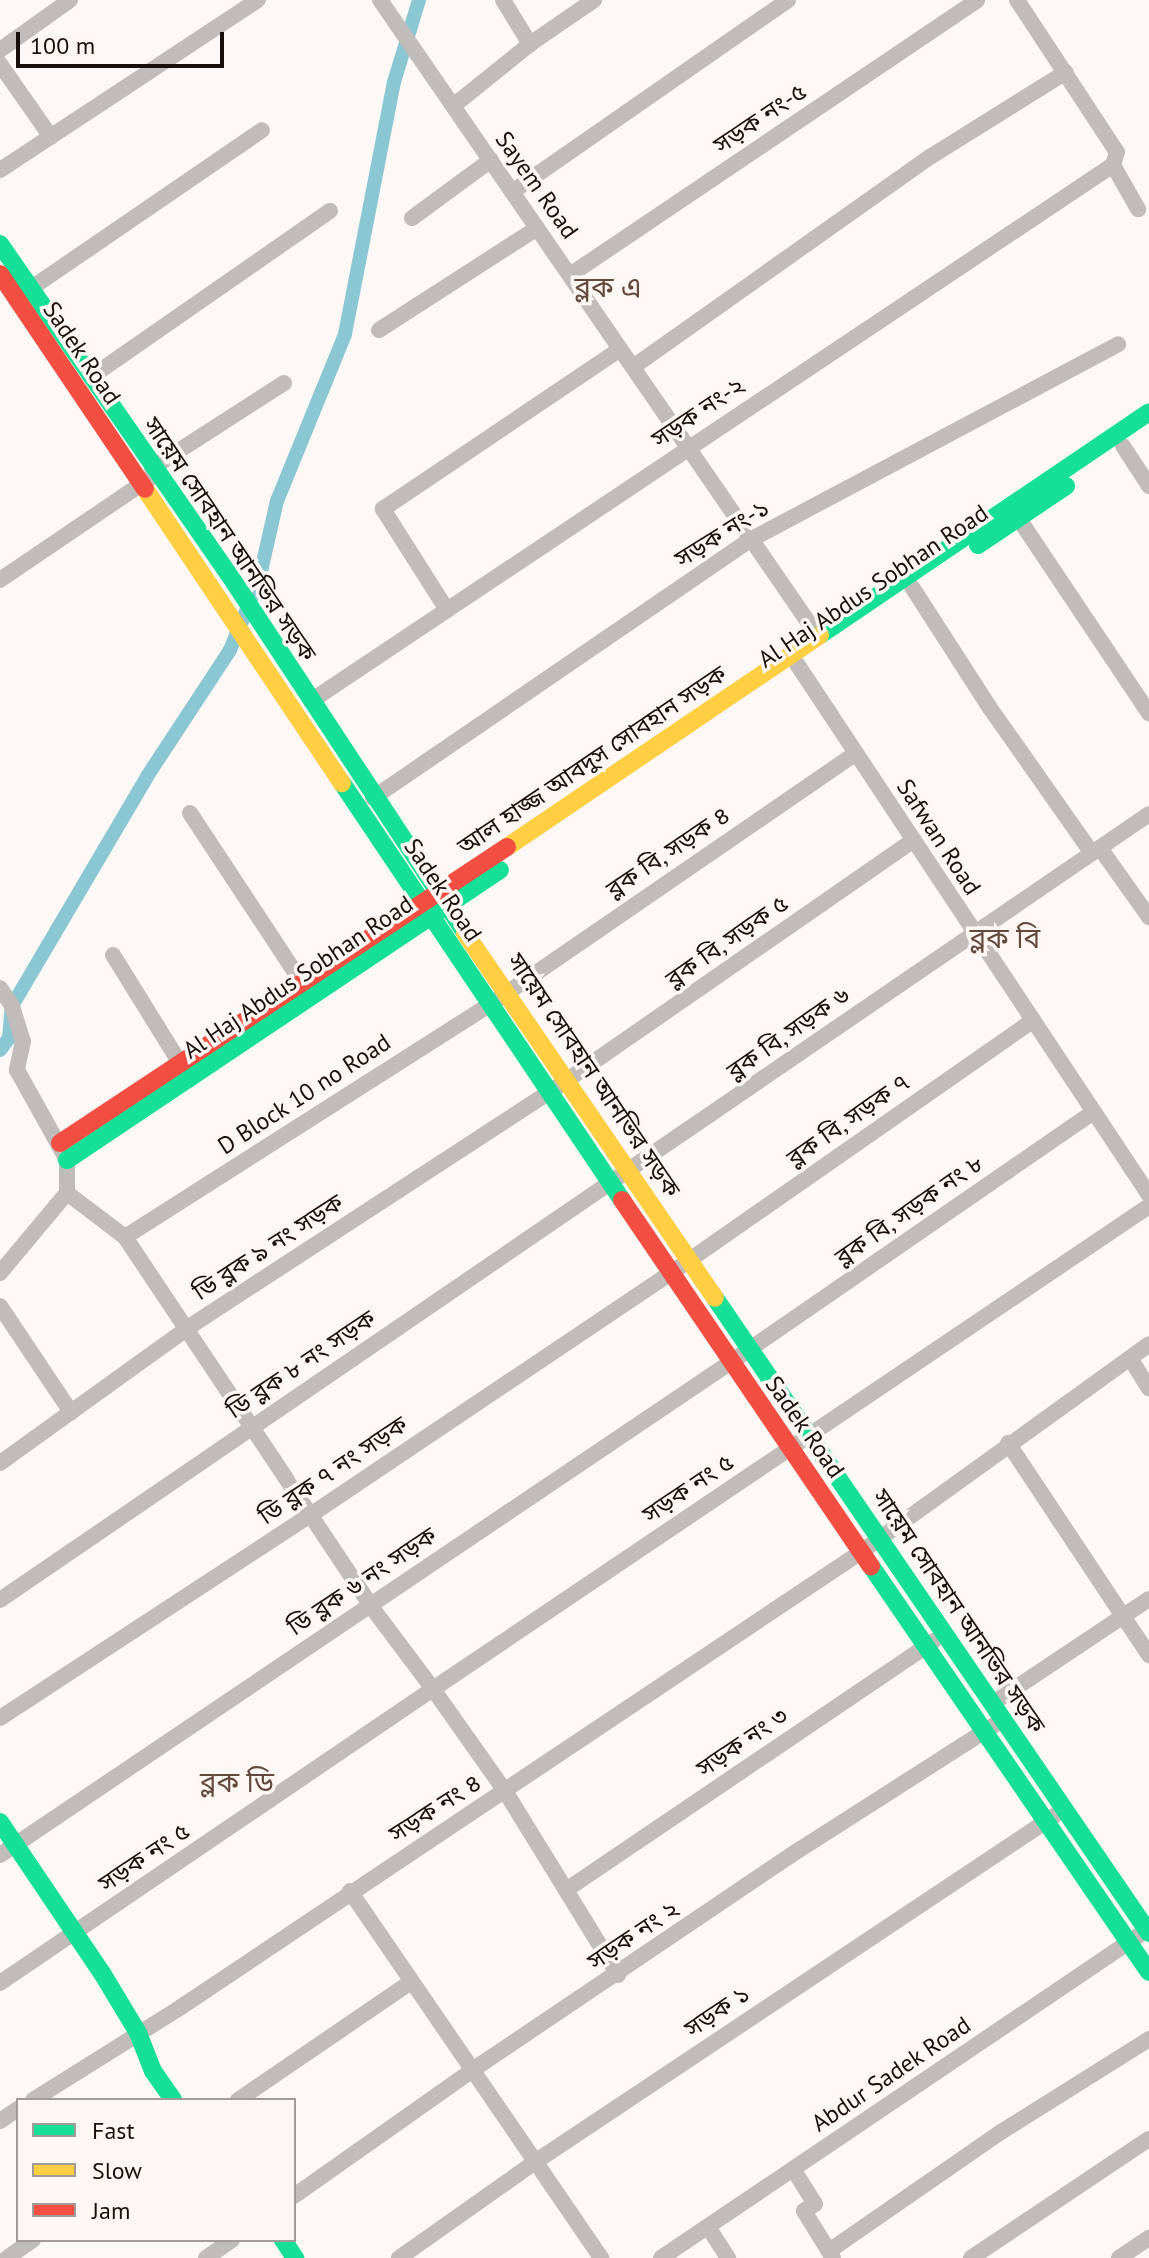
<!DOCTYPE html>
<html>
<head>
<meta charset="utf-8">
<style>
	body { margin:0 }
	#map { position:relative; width:1149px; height:2258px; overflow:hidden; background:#fbf8f6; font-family:"PT Sans","Noto Sans Bengali",sans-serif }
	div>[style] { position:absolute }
	.canal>* { height:14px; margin:-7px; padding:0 7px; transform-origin:7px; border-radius:7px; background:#8bc7d2 }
	.street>* { height:16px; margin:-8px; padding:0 8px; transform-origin:8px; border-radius:8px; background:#bfbcba }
	.fast>* { height:18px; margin:-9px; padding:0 9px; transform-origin:9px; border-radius:9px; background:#16e098 }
	.slow>* { height:18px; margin:-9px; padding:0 9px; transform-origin:9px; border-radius:9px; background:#ffcf43 }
	.jam>* { height:18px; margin:-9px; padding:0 9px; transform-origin:9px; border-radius:9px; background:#f24e42 }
	span { translate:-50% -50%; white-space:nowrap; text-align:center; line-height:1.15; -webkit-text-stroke:7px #fdf7f4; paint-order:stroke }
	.street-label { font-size:24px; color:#1a100b }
	.quarter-label { font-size:28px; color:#61493d }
	.legend { position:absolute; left:16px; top:2098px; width:280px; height:144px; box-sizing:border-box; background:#fdf7f4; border:2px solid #a29b97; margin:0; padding:10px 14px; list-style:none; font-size:24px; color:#1a100b }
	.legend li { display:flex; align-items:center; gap:16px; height:40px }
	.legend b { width:40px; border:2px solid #a29b97 }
	.scale { position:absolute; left:16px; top:32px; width:208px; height:36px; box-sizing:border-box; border:4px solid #1a100b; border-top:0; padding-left:10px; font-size:24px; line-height:28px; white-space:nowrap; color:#1a100b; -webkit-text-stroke:6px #fdf7f4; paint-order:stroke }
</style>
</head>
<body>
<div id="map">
	<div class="canal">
		<i style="left:0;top:1050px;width:15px;rotate:-53deg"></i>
		<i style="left:9px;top:1038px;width:32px;rotate:-85deg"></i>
		<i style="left:12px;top:1006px;width:268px;rotate:-59.5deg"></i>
		<i style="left:148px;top:775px;width:149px;rotate:-56.7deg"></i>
		<i style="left:230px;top:650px;width:76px;rotate:-67.5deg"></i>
		<i style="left:259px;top:580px;width:81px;rotate:-77.2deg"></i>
		<i style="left:277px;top:501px;width:180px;rotate:-67.8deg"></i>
		<i style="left:345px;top:334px;width:257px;rotate:-79deg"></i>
		<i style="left:394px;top:82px;width:86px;rotate:-73deg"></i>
	</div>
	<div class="street">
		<i style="left:380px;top:0;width:771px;rotate:55.46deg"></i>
		<i style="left:503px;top:0;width:52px;rotate:58.5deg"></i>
		<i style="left:1017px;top:0;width:182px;rotate:56.7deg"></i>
		<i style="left:1117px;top:152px;width:14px;rotate:107deg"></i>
		<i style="left:1113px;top:165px;width:51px;rotate:60.4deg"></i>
		<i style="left:0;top:50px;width:86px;rotate:-35.5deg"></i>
		<i style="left:0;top:64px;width:89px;rotate:55.1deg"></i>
		<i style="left:453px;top:106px;width:99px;rotate:-38.8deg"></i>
		<i style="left:530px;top:44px;width:78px;rotate:-34.5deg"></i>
		<i style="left:0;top:170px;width:309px;rotate:-33.4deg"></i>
		<i style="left:512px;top:192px;width:336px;rotate:-34.8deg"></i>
		<i style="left:412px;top:218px;width:98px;rotate:-36.3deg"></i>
		<i style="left:570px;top:275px;width:491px;rotate:-34deg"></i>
		<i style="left:30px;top:289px;width:281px;rotate:-34.4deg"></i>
		<i style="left:379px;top:330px;width:188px;rotate:-32.8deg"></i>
		<i style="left:633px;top:367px;width:364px;rotate:-35.3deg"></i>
		<i style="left:930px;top:157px;width:160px;rotate:-32deg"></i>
		<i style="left:91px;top:377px;width:291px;rotate:-34.8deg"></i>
		<i style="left:1123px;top:446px;width:48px;rotate:57deg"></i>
		<i style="left:152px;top:468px;width:157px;rotate:-32.8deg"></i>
		<i style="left:1019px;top:519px;width:234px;rotate:56.2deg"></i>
		<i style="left:0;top:580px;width:181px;rotate:-34.2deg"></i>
		<i style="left:912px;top:587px;width:144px;rotate:57.2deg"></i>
		<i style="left:990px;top:708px;width:177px;rotate:54.9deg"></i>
		<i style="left:447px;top:610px;width:120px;rotate:-122.4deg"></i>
		<i style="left:383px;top:509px;width:286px;rotate:-34deg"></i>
		<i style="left:797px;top:664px;width:637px;rotate:56.46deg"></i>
		<i style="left:311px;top:701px;width:965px;rotate:-33.76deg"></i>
		<i style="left:373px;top:798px;width:457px;rotate:-34.4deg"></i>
		<i style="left:750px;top:540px;width:417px;rotate:-28deg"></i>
		<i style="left:190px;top:813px;width:204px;rotate:56.6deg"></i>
		<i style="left:1100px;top:848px;width:85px;rotate:54.6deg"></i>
		<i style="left:113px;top:955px;width:127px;rotate:58.2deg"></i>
		<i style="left:0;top:988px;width:22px;rotate:56deg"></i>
		<i style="left:12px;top:1006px;width:37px;rotate:73deg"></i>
		<i style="left:23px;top:1041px;width:30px;rotate:102deg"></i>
		<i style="left:17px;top:1070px;width:103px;rotate:60.9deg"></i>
		<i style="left:67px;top:1160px;width:33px;rotate:90deg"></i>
		<i style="left:67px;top:1193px;width:73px;rotate:37.2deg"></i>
		<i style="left:125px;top:1237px;width:442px;rotate:56.3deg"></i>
		<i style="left:370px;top:1605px;width:105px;rotate:53.1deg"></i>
		<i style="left:433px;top:1689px;width:864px;rotate:-34deg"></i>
		<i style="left:125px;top:1237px;width:434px;rotate:-32.5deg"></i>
		<i style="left:491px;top:1004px;width:442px;rotate:-34.5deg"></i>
		<i style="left:0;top:1273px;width:104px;rotate:-50.1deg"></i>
		<i style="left:0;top:1306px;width:128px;rotate:56.2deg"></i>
		<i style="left:1130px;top:1358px;width:36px;rotate:58deg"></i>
		<i style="left:1008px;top:1443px;width:255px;rotate:56.4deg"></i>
		<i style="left:0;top:1463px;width:233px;rotate:-35.7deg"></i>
		<i style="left:189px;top:1327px;width:431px;rotate:-33.1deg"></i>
		<i style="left:550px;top:1092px;width:441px;rotate:-34.7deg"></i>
		<i style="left:0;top:1600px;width:1392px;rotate:-34.37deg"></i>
		<i style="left:993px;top:1703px;width:187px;rotate:-33.7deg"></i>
		<i style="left:0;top:1718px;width:373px;rotate:-33.2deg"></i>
		<i style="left:312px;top:1514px;width:457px;rotate:-33.9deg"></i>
		<i style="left:691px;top:1259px;width:417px;rotate:-34.9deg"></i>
		<i style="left:0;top:1855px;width:882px;rotate:-34deg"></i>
		<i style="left:731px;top:1362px;width:441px;rotate:-34.6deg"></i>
		<i style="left:566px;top:1890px;width:444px;rotate:-34.1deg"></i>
		<i style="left:350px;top:1891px;width:445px;rotate:55.6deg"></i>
		<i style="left:0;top:1983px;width:523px;rotate:-34.18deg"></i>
		<i style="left:433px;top:1689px;width:125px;rotate:54.8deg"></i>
		<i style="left:505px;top:1791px;width:216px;rotate:58.4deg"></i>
		<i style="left:33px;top:2100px;width:175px;rotate:-32.1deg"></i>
		<i style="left:181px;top:2007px;width:818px;rotate:-33.79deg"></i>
		<i style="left:861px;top:1552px;width:355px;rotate:-35.8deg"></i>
		<i style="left:238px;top:2100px;width:209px;rotate:-34.3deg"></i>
		<i style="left:0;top:2121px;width:22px;rotate:-34deg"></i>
		<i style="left:793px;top:2169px;width:41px;rotate:57.8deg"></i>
		<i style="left:815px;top:2204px;width:13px;rotate:148deg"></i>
		<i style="left:804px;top:2211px;width:55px;rotate:58.3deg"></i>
		<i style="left:294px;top:2196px;width:217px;rotate:-35.2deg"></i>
		<i style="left:471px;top:2071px;width:396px;rotate:-34deg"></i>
		<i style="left:799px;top:1850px;width:243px;rotate:-32.6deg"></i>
		<i style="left:708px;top:2227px;width:37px;rotate:57deg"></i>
		<i style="left:829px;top:2251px;width:209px;rotate:-34.7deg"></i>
		<i style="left:1001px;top:2132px;width:175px;rotate:-32.1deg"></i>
		<i style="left:7px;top:2258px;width:32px;rotate:-35deg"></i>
		<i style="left:206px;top:2258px;width:32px;rotate:-35deg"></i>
		<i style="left:399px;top:2258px;width:166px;rotate:-35.2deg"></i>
		<i style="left:535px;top:2162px;width:624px;rotate:-33.69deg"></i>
		<i style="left:661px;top:2258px;width:576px;rotate:-34.02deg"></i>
		<i style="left:971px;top:2258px;width:214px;rotate:-33.8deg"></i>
		<i style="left:1119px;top:2258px;width:36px;rotate:-34deg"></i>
	</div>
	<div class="fast">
		<i style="left:0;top:244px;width:400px;rotate:55.3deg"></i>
		<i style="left:228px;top:573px;width:431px;rotate:56.6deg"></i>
		<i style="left:978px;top:545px;width:106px;rotate:-33.8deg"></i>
		<i style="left:820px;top:635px;width:397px;rotate:-34.1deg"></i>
		<i style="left:342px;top:783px;width:502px;rotate:56.12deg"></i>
		<i style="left:67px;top:1160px;width:521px;rotate:-33.81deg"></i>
		<i style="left:715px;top:1298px;width:769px;rotate:55.65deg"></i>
		<i style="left:871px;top:1566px;width:492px;rotate:55.6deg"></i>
		<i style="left:0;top:1822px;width:182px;rotate:56deg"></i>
		<i style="left:102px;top:1973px;width:70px;rotate:59deg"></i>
		<i style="left:138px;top:2033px;width:41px;rotate:68.5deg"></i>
		<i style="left:153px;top:2071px;width:35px;rotate:55deg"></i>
		<i style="left:283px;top:2240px;width:22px;rotate:56deg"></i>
	</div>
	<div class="slow">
		<i style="left:145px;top:489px;width:354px;rotate:56.2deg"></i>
		<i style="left:507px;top:847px;width:378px;rotate:-34.1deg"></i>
		<i style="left:465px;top:933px;width:442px;rotate:55.6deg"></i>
	</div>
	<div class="jam">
		<i style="left:0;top:274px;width:259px;rotate:56deg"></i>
		<i style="left:60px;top:1143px;width:536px;rotate:-33.51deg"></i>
		<i style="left:622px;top:1200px;width:443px;rotate:55.8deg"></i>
	</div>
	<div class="street-label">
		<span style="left:760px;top:118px;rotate:-34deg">সড়ক নং-৫</span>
		<span style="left:537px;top:185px;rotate:55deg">Sayem Road</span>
		<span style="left:82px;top:353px;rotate:56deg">Sadek Road</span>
		<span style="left:698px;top:412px;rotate:-34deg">সড়ক নং-২</span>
		<span style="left:722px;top:533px;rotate:-32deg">সড়ক নং-১</span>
		<span style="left:230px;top:539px;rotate:56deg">সায়েম সোবহান আনভির সড়ক</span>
		<span style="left:873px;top:586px;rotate:-34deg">Al Haj Abdus Sobhan Road</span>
		<span style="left:592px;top:760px;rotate:-34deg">আল হাজ্জ আবদুস সোবহান সড়ক</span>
		<span style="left:939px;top:837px;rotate:57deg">Safwan Road</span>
		<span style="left:668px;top:852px;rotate:-34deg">ব্লক বি, সড়ক ৪</span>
		<span style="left:443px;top:890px;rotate:56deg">Sadek Road</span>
		<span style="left:727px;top:941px;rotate:-35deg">ব্লক বি, সড়ক ৫</span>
		<span style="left:298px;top:977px;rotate:-34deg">Al Haj Abdus Sobhan Road</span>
		<span style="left:788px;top:1033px;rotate:-35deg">ব্লক বি, সড়ক ৬</span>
		<span style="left:594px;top:1075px;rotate:56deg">সায়েম সোবহান আনভির সড়ক</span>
		<span style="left:304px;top:1094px;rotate:-33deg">D Block 10 no Road</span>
		<span style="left:848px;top:1120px;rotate:-35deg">ব্লক বি, সড়ক ৭</span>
		<span style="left:909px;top:1210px;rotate:-35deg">ব্লক বি, সড়ক নং ৮</span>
		<span style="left:268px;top:1247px;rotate:-33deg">ডি ব্লক ৯ নং সড়ক</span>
		<span style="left:301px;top:1364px;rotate:-34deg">ডি ব্লক ৮ নং সড়ক</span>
		<span style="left:805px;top:1427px;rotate:55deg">Sadek Road</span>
		<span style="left:333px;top:1470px;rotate:-34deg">ডি ব্লক ৭ নং সড়ক</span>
		<span style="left:688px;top:1488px;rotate:-34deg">সড়ক নং ৫</span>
		<span style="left:362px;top:1581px;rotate:-34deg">ডি ব্লক ৬ নং সড়ক</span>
		<span style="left:959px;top:1611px;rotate:56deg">সায়েম সোবহান আনভির সড়ক</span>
		<span style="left:742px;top:1742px;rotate:-34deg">সড়ক নং ৩</span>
		<span style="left:435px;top:1808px;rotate:-33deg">সড়ক নং ৪</span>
		<span style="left:144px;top:1857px;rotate:-34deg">সড়ক নং ৫</span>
		<span style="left:633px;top:1935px;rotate:-34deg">সড়ক নং ২</span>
		<span style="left:717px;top:2011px;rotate:-34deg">সড়ক ১</span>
		<span style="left:891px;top:2074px;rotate:-34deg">Abdur Sadek Road</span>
	</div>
	<div class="quarter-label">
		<span style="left:608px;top:287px">ব্লক এ</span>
		<span style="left:1005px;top:938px">ব্লক বি</span>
		<span style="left:237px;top:1782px">ব্লক ডি</span>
	</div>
	<ul class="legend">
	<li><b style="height:10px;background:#16e098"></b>Fast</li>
	<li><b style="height:10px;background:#ffcf43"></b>Slow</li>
	<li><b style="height:10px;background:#f24e42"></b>Jam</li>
	</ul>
	<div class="scale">100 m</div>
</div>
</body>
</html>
